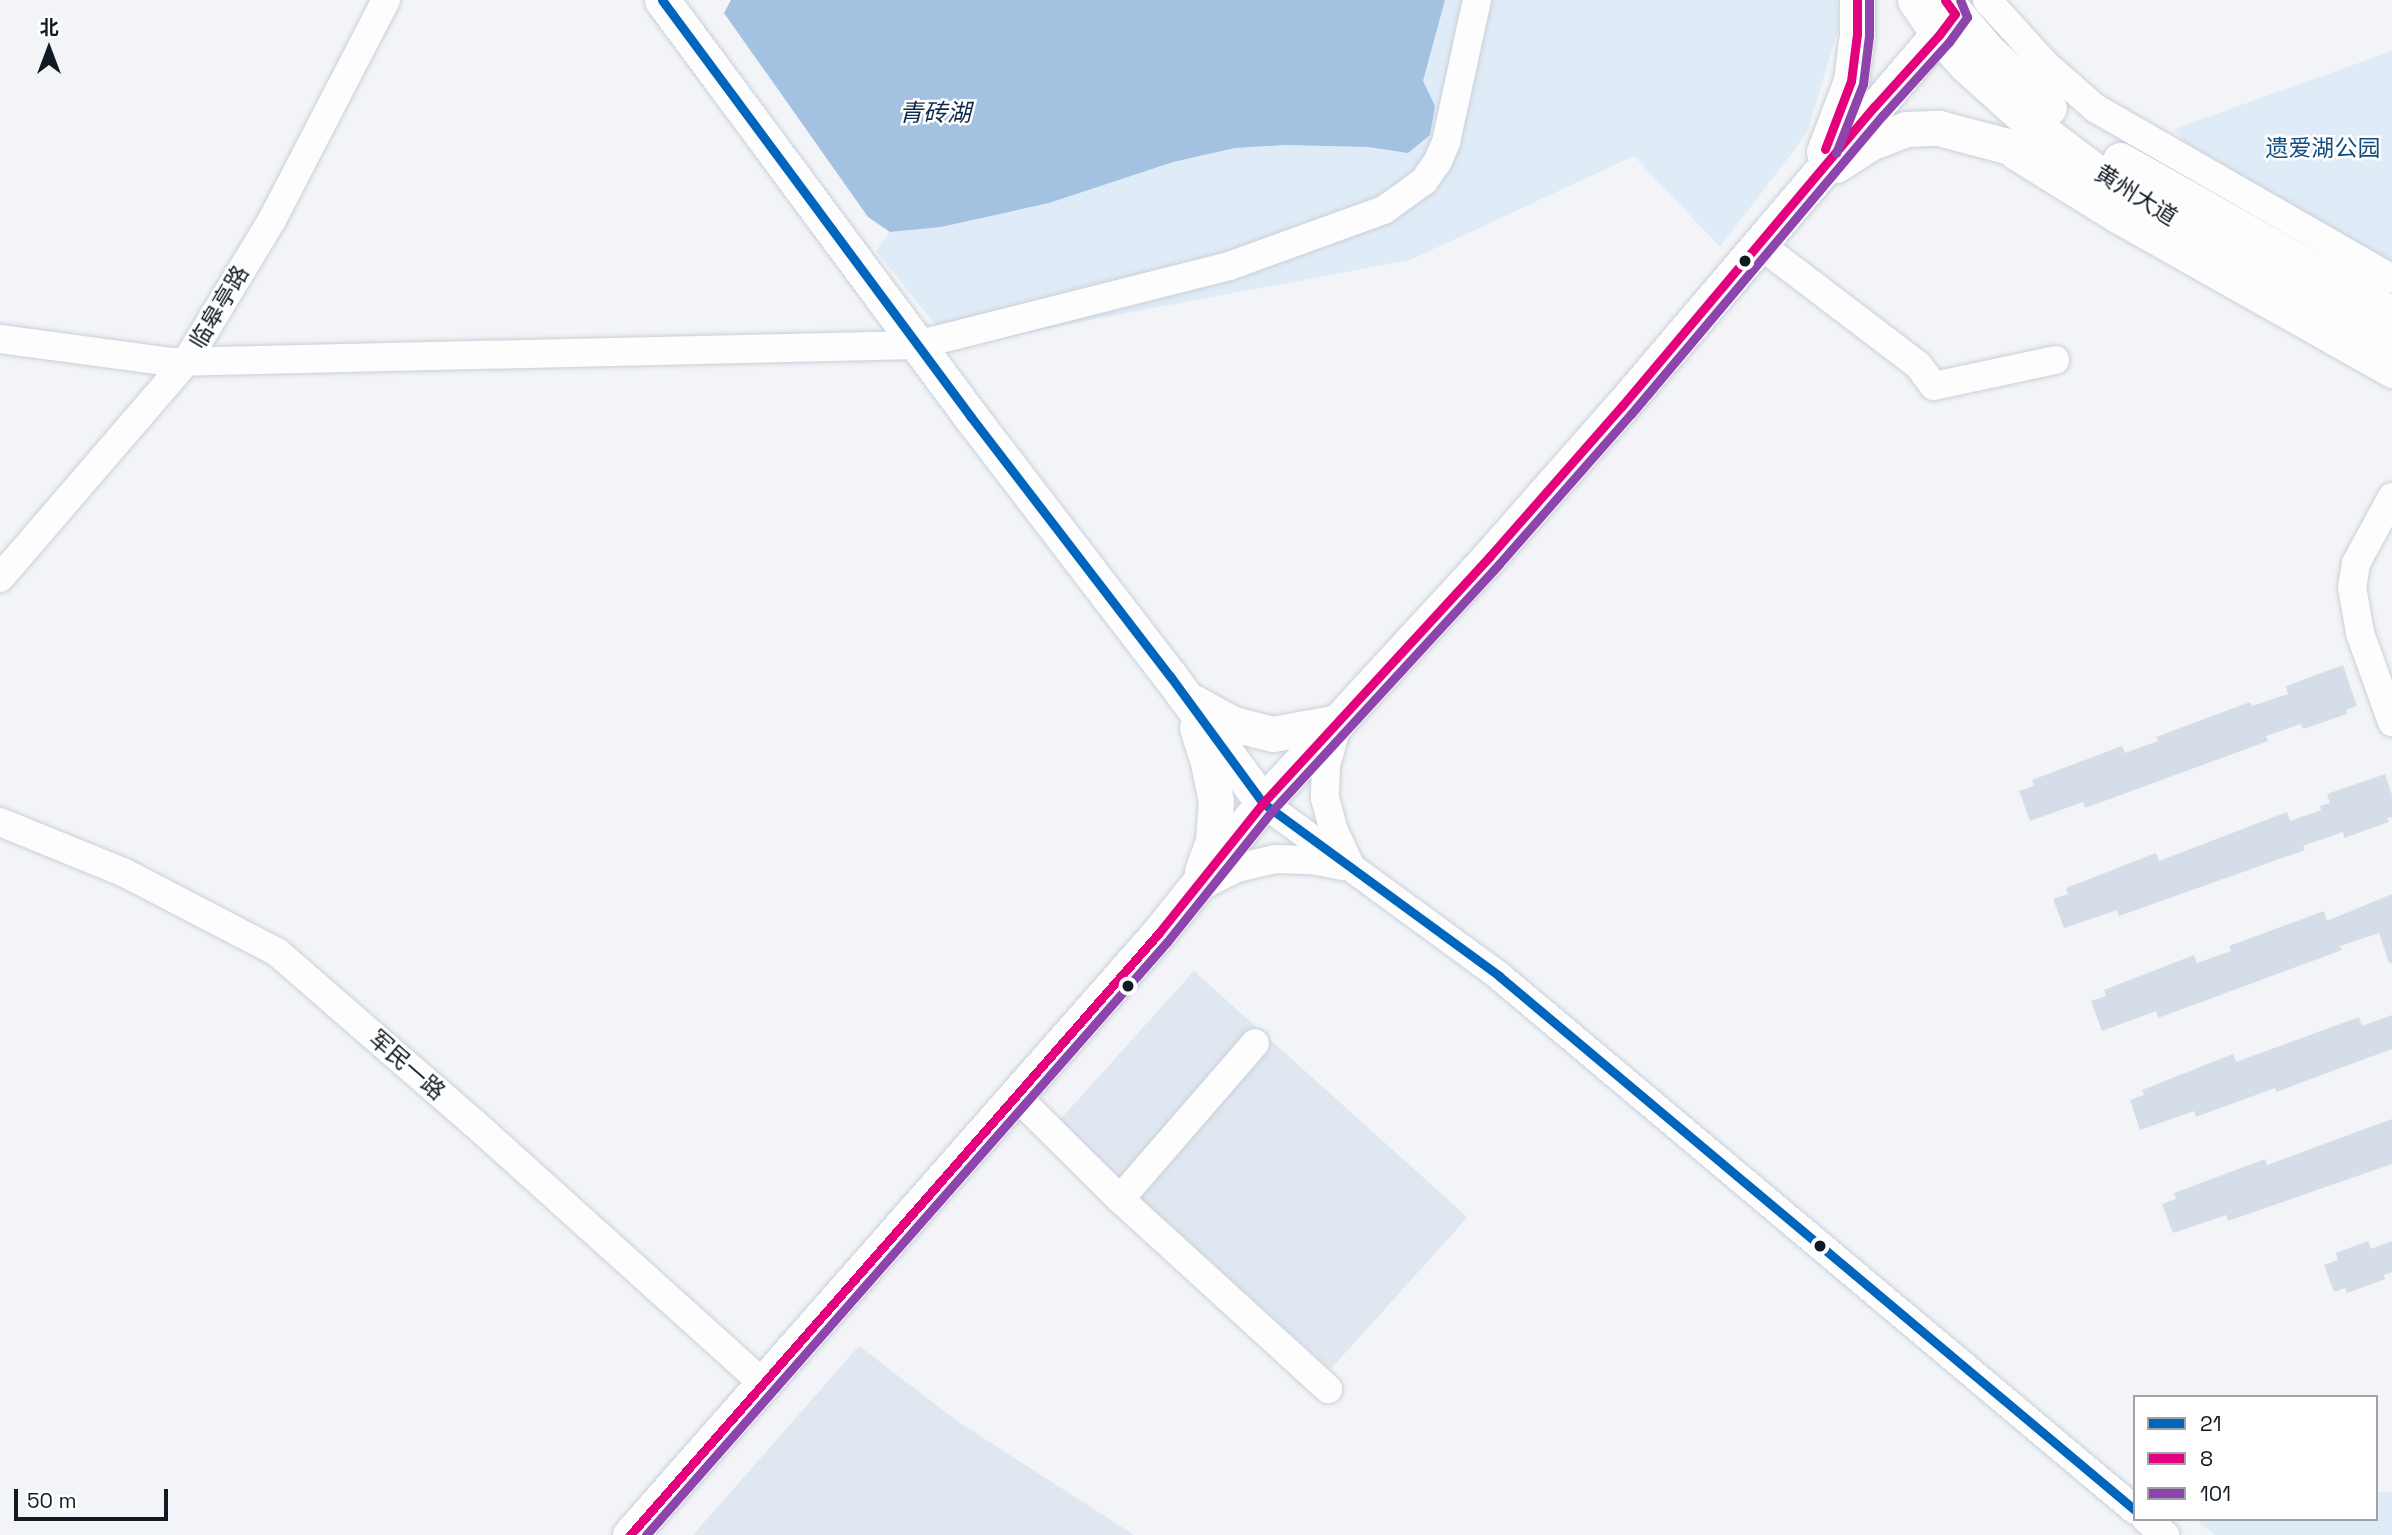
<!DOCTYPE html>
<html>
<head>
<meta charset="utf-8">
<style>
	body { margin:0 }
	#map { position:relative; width:2392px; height:1535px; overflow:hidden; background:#f2f4f7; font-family:"Space Grotesk","Noto Sans SC",sans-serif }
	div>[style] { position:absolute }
	.built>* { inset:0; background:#dfe7f0; transform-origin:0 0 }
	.green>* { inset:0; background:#e0ebf8 }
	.water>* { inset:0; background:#a3c1e0 }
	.building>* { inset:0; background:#d5dee8 }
	.roads { filter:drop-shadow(0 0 2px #cad0d8) drop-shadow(0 0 2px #cad0d8) }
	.minor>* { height:28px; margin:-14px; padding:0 14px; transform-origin:14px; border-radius:14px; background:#fdfdfe }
	.major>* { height:35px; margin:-17.5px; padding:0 17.5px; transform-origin:17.5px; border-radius:17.5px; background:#fdfdfe }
	.bus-1>* { height:9px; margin:-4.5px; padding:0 4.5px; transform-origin:4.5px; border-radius:4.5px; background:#0065bd }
	.bus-2>* { height:9px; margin:-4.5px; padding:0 4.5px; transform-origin:4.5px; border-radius:4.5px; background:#e5007d }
	.bus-3>* { height:9px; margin:-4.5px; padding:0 4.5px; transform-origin:4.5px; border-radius:4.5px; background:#8e44ad }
	.dots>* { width:19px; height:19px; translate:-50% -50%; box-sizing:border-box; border:4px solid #fff; border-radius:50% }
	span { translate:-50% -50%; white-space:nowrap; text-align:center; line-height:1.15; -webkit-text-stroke:5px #fff; paint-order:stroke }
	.park-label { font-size:23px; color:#0f4d83 }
	.street-label { font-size:23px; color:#101a24 }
	.water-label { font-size:24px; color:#0b2a47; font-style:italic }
	.legend { position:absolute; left:2133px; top:1395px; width:245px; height:126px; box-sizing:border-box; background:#fff; border:2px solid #9fa3a7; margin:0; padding:9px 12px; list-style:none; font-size:21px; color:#101a24 }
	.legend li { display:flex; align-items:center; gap:14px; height:35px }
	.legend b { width:35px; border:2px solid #9fa3a7 }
	.north { position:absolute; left:14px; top:14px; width:70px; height:70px; -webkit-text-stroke:5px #fff; paint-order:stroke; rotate:0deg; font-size:19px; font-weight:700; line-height:28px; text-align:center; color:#101a24 }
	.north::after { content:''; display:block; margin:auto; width:24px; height:32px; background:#101a24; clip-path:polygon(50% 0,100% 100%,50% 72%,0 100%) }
	.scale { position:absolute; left:14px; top:1489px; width:154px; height:32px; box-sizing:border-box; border:4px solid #101a24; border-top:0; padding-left:9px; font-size:21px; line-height:24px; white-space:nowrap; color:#101a24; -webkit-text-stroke:5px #fff; paint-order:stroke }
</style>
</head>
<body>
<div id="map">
	<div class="built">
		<i style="left:1194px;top:971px;width:368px;height:205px;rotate:42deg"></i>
		<i style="clip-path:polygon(859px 1346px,960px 1423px,1134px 1535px,693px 1535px)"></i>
	</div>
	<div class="green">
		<i style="clip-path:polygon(1445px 0,1837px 0,1838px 30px,1807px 133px,1720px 247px,1634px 156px,1410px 260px,1084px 321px,955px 349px,876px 251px,890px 232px,941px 227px,1049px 203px,1173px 162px,1235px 148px,1285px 145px,1368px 147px,1408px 153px,1435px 106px,1422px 81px)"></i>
		<i style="clip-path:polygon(2392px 51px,2392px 264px,2197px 156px,2174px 129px)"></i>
		<i style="clip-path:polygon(2376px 1491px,2392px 1493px,2392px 1535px,2215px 1535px,2195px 1519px,2376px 1519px)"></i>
	</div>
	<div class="water">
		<i style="clip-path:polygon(731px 0,1445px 0,1423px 81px,1435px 106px,1430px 135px,1408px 153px,1368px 147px,1285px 145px,1235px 148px,1173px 162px,1049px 203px,941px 227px,890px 232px,868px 217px,724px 13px)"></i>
	</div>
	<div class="building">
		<i style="clip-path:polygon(2343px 665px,2357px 706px,2346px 710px,2347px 714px,2303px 729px,2301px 724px,2266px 736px,2268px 741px,2085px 808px,2083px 802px,2030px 821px,2019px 791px,2034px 786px,2032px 780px,2122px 746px,2125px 753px,2158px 741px,2156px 737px,2250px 702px,2252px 706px,2288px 694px,2286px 686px)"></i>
		<i style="clip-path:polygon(2385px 774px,2392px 795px,2392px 817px,2387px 818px,2389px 822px,2344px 838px,2343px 832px,2303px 846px,2305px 850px,2119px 916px,2117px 910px,2064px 928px,2053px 899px,2068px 894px,2066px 888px,2156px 853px,2159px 861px,2287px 812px,2290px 821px,2321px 810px,2320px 806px,2330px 803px,2327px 794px)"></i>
		<i style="clip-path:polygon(2392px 894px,2392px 963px,2389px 963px,2379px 933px,2340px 946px,2342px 950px,2177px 1011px,2158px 1018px,2156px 1011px,2102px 1031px,2091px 1001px,2106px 996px,2104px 990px,2194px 955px,2197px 963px,2231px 951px,2229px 946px,2324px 911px,2327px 921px)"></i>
		<i style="clip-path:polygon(2392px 1015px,2392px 1049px,2276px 1092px,2275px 1088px,2196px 1117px,2194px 1111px,2140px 1130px,2130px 1100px,2144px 1095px,2142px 1090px,2233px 1054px,2236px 1062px,2359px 1017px,2362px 1026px)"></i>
		<i style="clip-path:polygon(2392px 1119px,2392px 1164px,2228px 1221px,2226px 1215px,2173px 1233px,2162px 1204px,2176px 1199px,2174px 1193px,2265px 1159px,2267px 1165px)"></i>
		<i style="clip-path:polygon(2368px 1241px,2371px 1249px,2392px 1241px,2392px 1272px,2384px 1275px,2385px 1279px,2347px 1293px,2345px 1288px,2334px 1292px,2324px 1265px,2338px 1260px,2336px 1253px)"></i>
	</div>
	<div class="roads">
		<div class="minor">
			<i style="left:1987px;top:0;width:86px;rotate:47.8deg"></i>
			<i style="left:2045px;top:64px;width:67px;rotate:41.3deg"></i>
			<i style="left:2095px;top:108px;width:343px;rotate:29.9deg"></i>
			<i style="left:2014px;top:155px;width:121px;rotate:31.9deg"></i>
			<i style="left:2117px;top:219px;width:316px;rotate:29.4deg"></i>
			<i style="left:1759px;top:244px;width:200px;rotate:37.3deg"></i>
			<i style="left:1918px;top:365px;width:26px;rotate:53deg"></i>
			<i style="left:1934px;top:386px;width:124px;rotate:-12.1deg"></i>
			<i style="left:0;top:339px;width:174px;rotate:7.6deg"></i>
			<i style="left:172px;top:362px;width:745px;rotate:-1.31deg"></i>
			<i style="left:917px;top:345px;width:322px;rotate:-14.2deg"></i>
			<i style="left:1229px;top:266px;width:165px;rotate:-19.9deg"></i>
			<i style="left:1384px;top:210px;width:49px;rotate:-35.9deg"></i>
			<i style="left:1424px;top:181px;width:24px;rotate:-55deg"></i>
			<i style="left:1438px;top:161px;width:21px;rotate:-67deg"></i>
			<i style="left:1446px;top:142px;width:145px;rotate:-77.7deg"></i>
			<i style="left:2392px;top:497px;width:75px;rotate:118.6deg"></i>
			<i style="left:2356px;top:563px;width:24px;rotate:99deg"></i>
			<i style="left:2352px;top:587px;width:47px;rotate:80.1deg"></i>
			<i style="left:2360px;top:633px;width:95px;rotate:70.2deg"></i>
			<i style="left:0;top:578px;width:285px;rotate:-49.3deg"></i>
			<i style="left:186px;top:362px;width:166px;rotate:-58.8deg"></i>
			<i style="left:272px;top:220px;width:248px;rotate:-62.6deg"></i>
			<i style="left:1338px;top:723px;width:44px;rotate:105.9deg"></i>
			<i style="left:1326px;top:765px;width:33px;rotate:92deg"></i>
			<i style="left:1325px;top:798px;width:34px;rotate:75deg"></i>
			<i style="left:1334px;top:831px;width:38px;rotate:65deg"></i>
			<i style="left:1263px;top:803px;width:293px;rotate:36.2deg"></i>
			<i style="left:1499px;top:976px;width:830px;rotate:40.02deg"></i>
			<i style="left:0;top:822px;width:135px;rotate:22.2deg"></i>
			<i style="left:125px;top:873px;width:171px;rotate:27.5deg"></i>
			<i style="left:277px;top:952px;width:261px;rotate:41deg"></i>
			<i style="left:474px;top:1123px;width:390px;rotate:42deg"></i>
			<i style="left:1197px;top:888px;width:45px;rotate:-26.6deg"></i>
			<i style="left:1237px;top:868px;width:39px;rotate:-13deg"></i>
			<i style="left:1275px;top:859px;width:37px;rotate:2deg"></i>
			<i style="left:1312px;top:860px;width:31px;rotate:11deg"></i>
			<i style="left:1016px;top:1096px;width:146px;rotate:44.7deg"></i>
			<i style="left:1120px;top:1199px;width:282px;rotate:42.4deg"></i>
			<i style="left:1120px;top:1199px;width:206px;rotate:-49.1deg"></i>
			<i style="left:2146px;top:1519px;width:25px;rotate:40deg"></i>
		</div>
		<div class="major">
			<i style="left:662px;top:0;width:519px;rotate:53.46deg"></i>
			<i style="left:971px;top:417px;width:327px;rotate:52.5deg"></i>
			<i style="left:1170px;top:676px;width:157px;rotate:53.8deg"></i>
			<i style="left:1915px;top:0;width:42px;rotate:55.6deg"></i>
			<i style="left:1939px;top:35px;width:40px;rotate:48deg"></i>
			<i style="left:1966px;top:65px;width:81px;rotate:42deg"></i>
			<i style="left:2026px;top:119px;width:83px;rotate:37.1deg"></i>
			<i style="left:2092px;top:169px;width:348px;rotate:30.4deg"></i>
			<i style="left:1945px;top:0;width:64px;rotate:50.1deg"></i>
			<i style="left:1986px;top:49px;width:86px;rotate:43.1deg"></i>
			<i style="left:1824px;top:152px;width:76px;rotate:-69.2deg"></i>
			<i style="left:1851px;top:81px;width:47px;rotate:-82.7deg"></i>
			<i style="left:1857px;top:34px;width:34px;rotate:-90deg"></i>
			<i style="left:2120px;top:160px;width:313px;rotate:29.5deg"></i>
			<i style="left:1836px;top:165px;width:40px;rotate:-32.9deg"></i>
			<i style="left:1870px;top:143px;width:39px;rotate:-21deg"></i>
			<i style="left:1906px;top:129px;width:33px;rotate:-2deg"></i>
			<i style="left:1939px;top:128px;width:140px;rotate:14.9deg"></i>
			<i style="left:1195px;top:703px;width:43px;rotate:28.9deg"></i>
			<i style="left:1233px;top:724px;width:41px;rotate:14deg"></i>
			<i style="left:1273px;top:734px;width:66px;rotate:-10.5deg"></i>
			<i style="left:1197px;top:728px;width:32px;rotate:72deg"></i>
			<i style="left:1207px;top:758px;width:44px;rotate:78.2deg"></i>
			<i style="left:1216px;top:801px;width:40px;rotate:94.3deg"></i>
			<i style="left:1213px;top:841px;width:32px;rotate:110deg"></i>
			<i style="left:630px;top:1535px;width:800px;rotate:-48.7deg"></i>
			<i style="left:1158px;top:934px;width:168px;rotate:-51.3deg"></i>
			<i style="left:1263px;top:803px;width:335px;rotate:-47.4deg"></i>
			<i style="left:1490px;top:556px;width:200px;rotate:-48.7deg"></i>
			<i style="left:1622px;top:406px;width:514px;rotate:-49.65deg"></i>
		</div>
	</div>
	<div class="bus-1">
		<i style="left:662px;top:0;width:519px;rotate:53.46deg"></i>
		<i style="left:971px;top:417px;width:327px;rotate:52.5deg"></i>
		<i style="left:1170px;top:676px;width:157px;rotate:53.8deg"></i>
		<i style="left:1263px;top:803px;width:293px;rotate:36.2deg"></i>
		<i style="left:1499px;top:976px;width:830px;rotate:40.02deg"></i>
	</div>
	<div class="bus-2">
		<i style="left:1825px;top:149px;width:73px;rotate:-69.1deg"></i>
		<i style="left:1851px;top:81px;width:47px;rotate:-82.7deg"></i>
		<i style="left:1857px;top:34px;width:34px;rotate:-90deg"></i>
		<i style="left:630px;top:1535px;width:800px;rotate:-48.7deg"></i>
		<i style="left:1158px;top:934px;width:168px;rotate:-51.3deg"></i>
		<i style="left:1263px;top:803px;width:335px;rotate:-47.4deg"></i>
		<i style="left:1490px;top:556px;width:200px;rotate:-48.7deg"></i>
		<i style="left:1622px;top:406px;width:391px;rotate:-49.9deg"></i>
		<i style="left:1874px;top:107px;width:97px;rotate:-47.9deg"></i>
		<i style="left:1939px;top:35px;width:26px;rotate:-53deg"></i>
		<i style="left:1955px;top:14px;width:17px;rotate:-126deg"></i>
	</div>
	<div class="bus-3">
		<i style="left:1836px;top:153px;width:74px;rotate:-68.6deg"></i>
		<i style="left:1863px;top:84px;width:48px;rotate:-82.9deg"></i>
		<i style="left:1869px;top:36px;width:36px;rotate:-90deg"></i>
		<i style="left:646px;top:1535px;width:789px;rotate:-48.7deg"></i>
		<i style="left:1167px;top:942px;width:168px;rotate:-51.3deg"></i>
		<i style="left:1272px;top:811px;width:335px;rotate:-47.4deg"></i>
		<i style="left:1499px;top:564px;width:200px;rotate:-48.7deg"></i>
		<i style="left:1631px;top:414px;width:391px;rotate:-49.9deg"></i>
		<i style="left:1883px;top:115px;width:98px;rotate:-47.9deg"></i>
		<i style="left:1949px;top:42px;width:31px;rotate:-54deg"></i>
		<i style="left:1967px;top:17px;width:18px;rotate:-112deg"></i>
	</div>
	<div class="dots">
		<i style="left:1745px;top:261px;background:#101a24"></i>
		<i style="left:1128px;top:986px;background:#101a24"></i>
		<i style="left:1820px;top:1246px;background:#101a24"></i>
	</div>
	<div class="park-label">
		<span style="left:2323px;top:148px">遗爱湖公园</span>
	</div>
	<div class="street-label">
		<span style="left:2136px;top:195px;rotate:32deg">黄州大道</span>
		<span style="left:219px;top:307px;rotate:-59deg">临皋亭路</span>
		<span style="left:407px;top:1065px;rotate:41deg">军民一路</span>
	</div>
	<div class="water-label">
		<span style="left:935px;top:113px">青砖湖</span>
	</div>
	<ul class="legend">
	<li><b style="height:9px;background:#0065bd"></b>21</li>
	<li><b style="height:9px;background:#e5007d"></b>8</li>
	<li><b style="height:9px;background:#8e44ad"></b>101</li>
	</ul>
	<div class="north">北</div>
	<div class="scale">50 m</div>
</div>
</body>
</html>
